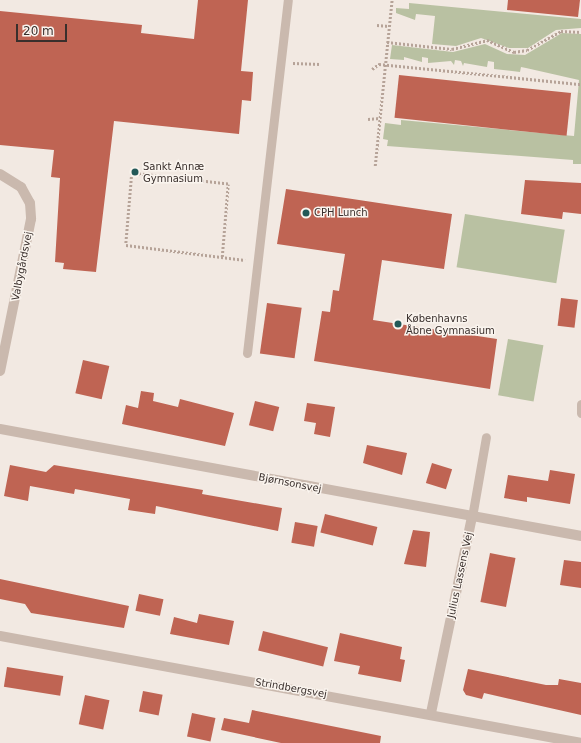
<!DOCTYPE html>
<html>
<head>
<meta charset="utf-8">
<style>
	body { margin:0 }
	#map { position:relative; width:581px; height:743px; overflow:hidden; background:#f2e9e2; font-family:"DejaVu Sans",sans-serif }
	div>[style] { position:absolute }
	.green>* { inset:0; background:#b9c1a2; transform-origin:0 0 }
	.building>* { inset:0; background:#bf6453; transform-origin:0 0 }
	.path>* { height:2.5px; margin-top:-1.25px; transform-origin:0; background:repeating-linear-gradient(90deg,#b6a398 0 2px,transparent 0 4px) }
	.lane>* { height:9px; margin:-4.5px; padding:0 4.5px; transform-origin:4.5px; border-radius:4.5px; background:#cab9ae }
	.street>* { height:10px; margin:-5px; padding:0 5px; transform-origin:5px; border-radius:5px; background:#cab9ae }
	.dots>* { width:11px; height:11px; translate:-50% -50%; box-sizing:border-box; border:2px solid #faf4ee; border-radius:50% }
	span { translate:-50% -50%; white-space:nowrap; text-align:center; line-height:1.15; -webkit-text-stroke:3px #faf4ee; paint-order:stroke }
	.poi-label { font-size:10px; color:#392f2c }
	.left { translate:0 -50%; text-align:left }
	.street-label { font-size:10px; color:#392f2c }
	.scale { position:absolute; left:16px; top:24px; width:51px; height:18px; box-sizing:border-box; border:2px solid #392f2c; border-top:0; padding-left:5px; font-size:12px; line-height:14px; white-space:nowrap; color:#392f2c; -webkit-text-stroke:3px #faf4ee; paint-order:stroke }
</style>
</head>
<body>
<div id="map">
	<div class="green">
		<i style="clip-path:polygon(409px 3px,581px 19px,581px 28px,556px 30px,528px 48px,509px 48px,481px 38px,456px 46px,432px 44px,435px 16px,416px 14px,415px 20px,396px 13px,396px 8px,409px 9px)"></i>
		<i style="clip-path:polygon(562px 33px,581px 34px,581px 164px,573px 164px,573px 160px,387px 146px,388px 140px,383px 139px,385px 123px,401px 125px,401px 120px,574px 136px,579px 80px,526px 68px,521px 67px,520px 72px,494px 69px,494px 62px,488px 61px,487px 67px,464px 63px,463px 66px,461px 61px,455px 60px,454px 65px,451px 61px,428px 63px,428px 58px,422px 57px,422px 62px,404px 57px,404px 60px,390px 59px,392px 45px,453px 52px,485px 44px,507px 54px,525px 55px)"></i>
		<i style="left:465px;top:214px;width:101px;height:54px;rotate:9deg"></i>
		<i style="left:508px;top:339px;width:36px;height:57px;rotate:10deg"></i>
	</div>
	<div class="building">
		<i style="clip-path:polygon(198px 0,248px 0,241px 71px,253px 72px,251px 101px,242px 100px,239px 134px,114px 121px,96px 272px,63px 269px,64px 263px,55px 262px,60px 178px,51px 177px,54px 150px,0 145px,0 11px,142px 25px,141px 33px,194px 39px)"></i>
		<i style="clip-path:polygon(508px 0,580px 0,578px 17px,507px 10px)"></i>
		<i style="left:399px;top:75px;width:173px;height:43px;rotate:6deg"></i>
		<i style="clip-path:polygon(525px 180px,581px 183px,581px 214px,563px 212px,562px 219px,521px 214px)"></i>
		<i style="clip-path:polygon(286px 189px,452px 214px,444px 269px,382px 260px,373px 320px,497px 339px,490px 389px,314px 361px,322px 311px,330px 312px,333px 290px,339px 291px,345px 254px,277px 244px)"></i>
		<i style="left:561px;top:298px;width:17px;height:28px;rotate:7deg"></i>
		<i style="left:267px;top:303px;width:35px;height:51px;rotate:8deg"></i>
		<i style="left:83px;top:360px;width:27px;height:34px;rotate:13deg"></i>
		<i style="clip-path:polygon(141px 391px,154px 393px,153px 401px,178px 407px,180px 399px,234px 413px,225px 446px,122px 424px,126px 405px,138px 408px)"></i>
		<i style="left:255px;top:401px;width:25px;height:25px;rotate:14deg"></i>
		<i style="clip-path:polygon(307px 403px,335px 407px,330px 437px,314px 434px,316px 423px,304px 421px)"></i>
		<i style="clip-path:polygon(367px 445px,407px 453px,402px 475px,363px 463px)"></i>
		<i style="left:432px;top:463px;width:21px;height:21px;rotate:17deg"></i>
		<i style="clip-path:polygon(10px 465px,46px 472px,54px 465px,203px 490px,202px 494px,282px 508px,278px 531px,156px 506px,155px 514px,128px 510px,130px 499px,75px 489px,74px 494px,30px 486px,28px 501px,4px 496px)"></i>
		<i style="clip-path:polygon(550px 470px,575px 474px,570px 504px,527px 497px,527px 502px,504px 498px,508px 475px,548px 481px)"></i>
		<i style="left:325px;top:514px;width:54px;height:19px;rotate:14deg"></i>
		<i style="left:295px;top:522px;width:23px;height:21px;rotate:10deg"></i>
		<i style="clip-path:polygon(413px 530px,430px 532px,426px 567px,404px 564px)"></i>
		<i style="left:490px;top:553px;width:26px;height:50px;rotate:11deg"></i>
		<i style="clip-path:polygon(564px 560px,581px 562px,581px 588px,560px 585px)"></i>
		<i style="clip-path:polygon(0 579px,129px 606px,124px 628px,31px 613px,25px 604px,0 599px)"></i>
		<i style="left:139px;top:594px;width:25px;height:17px;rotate:12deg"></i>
		<i style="clip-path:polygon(199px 614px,234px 621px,229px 645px,170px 634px,174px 617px,197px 623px)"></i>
		<i style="left:263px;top:631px;width:67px;height:20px;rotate:14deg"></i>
		<i style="clip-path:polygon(340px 633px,402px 647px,400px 659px,405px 660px,401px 682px,358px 674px,360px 666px,334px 661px)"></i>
		<i style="left:7px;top:667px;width:57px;height:20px;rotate:9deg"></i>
		<i style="clip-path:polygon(468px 669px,546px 685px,558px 685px,559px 679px,581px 683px,581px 715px,484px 693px,482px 699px,466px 695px,463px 690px)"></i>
		<i style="left:143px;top:691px;width:20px;height:21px;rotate:11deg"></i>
		<i style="left:85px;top:695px;width:25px;height:30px;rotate:12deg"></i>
		<i style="clip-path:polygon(252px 710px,381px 736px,380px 743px,281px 743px,221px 730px,224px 718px,249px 723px)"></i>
		<i style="left:192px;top:713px;width:24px;height:24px;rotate:12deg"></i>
	</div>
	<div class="path">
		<i style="left:377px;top:25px;width:12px;rotate:5deg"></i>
		<i style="left:387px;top:42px;width:65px;rotate:6.1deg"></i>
		<i style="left:452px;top:49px;width:36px;rotate:-14deg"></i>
		<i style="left:487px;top:40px;width:30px;rotate:24deg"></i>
		<i style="left:514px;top:52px;width:13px;rotate:-9deg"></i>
		<i style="left:527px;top:50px;width:39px;rotate:-29deg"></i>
		<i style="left:561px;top:31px;width:20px;rotate:3deg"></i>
		<i style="left:293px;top:63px;width:27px;rotate:2deg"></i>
		<i style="left:372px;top:69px;width:9px;rotate:-36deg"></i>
		<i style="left:379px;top:64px;width:203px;rotate:5.7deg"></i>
		<i style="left:368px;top:119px;width:12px;rotate:-5deg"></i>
		<i style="left:375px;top:166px;width:167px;rotate:-84.2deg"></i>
		<i style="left:222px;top:257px;width:73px;rotate:-85.3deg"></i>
		<i style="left:228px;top:184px;width:97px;rotate:-173.5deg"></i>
		<i style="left:132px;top:173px;width:72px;rotate:94.8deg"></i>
		<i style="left:126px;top:245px;width:120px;rotate:7.2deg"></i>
	</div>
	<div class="lane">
		<i style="left:247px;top:353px;width:355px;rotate:-83.4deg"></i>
		<i style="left:581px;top:404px;width:9px;rotate:90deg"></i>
		<i style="left:472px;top:517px;width:81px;rotate:-80.1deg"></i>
	</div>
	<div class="street">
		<i style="left:0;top:174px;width:25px;rotate:32deg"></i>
		<i style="left:21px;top:187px;width:18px;rotate:61deg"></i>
		<i style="left:30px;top:203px;width:16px;rotate:86deg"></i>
		<i style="left:31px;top:219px;width:155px;rotate:101.5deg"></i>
		<i style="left:0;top:429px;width:591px;rotate:10.43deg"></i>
		<i style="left:0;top:636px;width:591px;rotate:10.43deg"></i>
		<i style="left:431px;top:713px;width:200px;rotate:-78.2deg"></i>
	</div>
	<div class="dots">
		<i style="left:135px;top:172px;background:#235958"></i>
		<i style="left:306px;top:213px;background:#235958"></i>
		<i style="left:398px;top:324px;background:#235958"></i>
	</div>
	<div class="poi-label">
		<span class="left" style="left:143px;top:172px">Sankt Annæ<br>Gymnasium</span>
		<span class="left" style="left:314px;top:213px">CPH Lunch</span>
		<span class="left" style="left:406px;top:324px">Københavns<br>Åbne Gymnasium</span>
	</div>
	<div class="street-label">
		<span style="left:22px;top:266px;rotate:-79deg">Valbygårdsvej</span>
		<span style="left:290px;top:483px;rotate:11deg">Bjørnsonsvej</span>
		<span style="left:460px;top:575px;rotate:-78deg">Julius Lassens Vej</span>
		<span style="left:291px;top:688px;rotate:10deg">Strindbergsvej</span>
	</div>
	<div class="scale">20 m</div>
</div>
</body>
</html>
